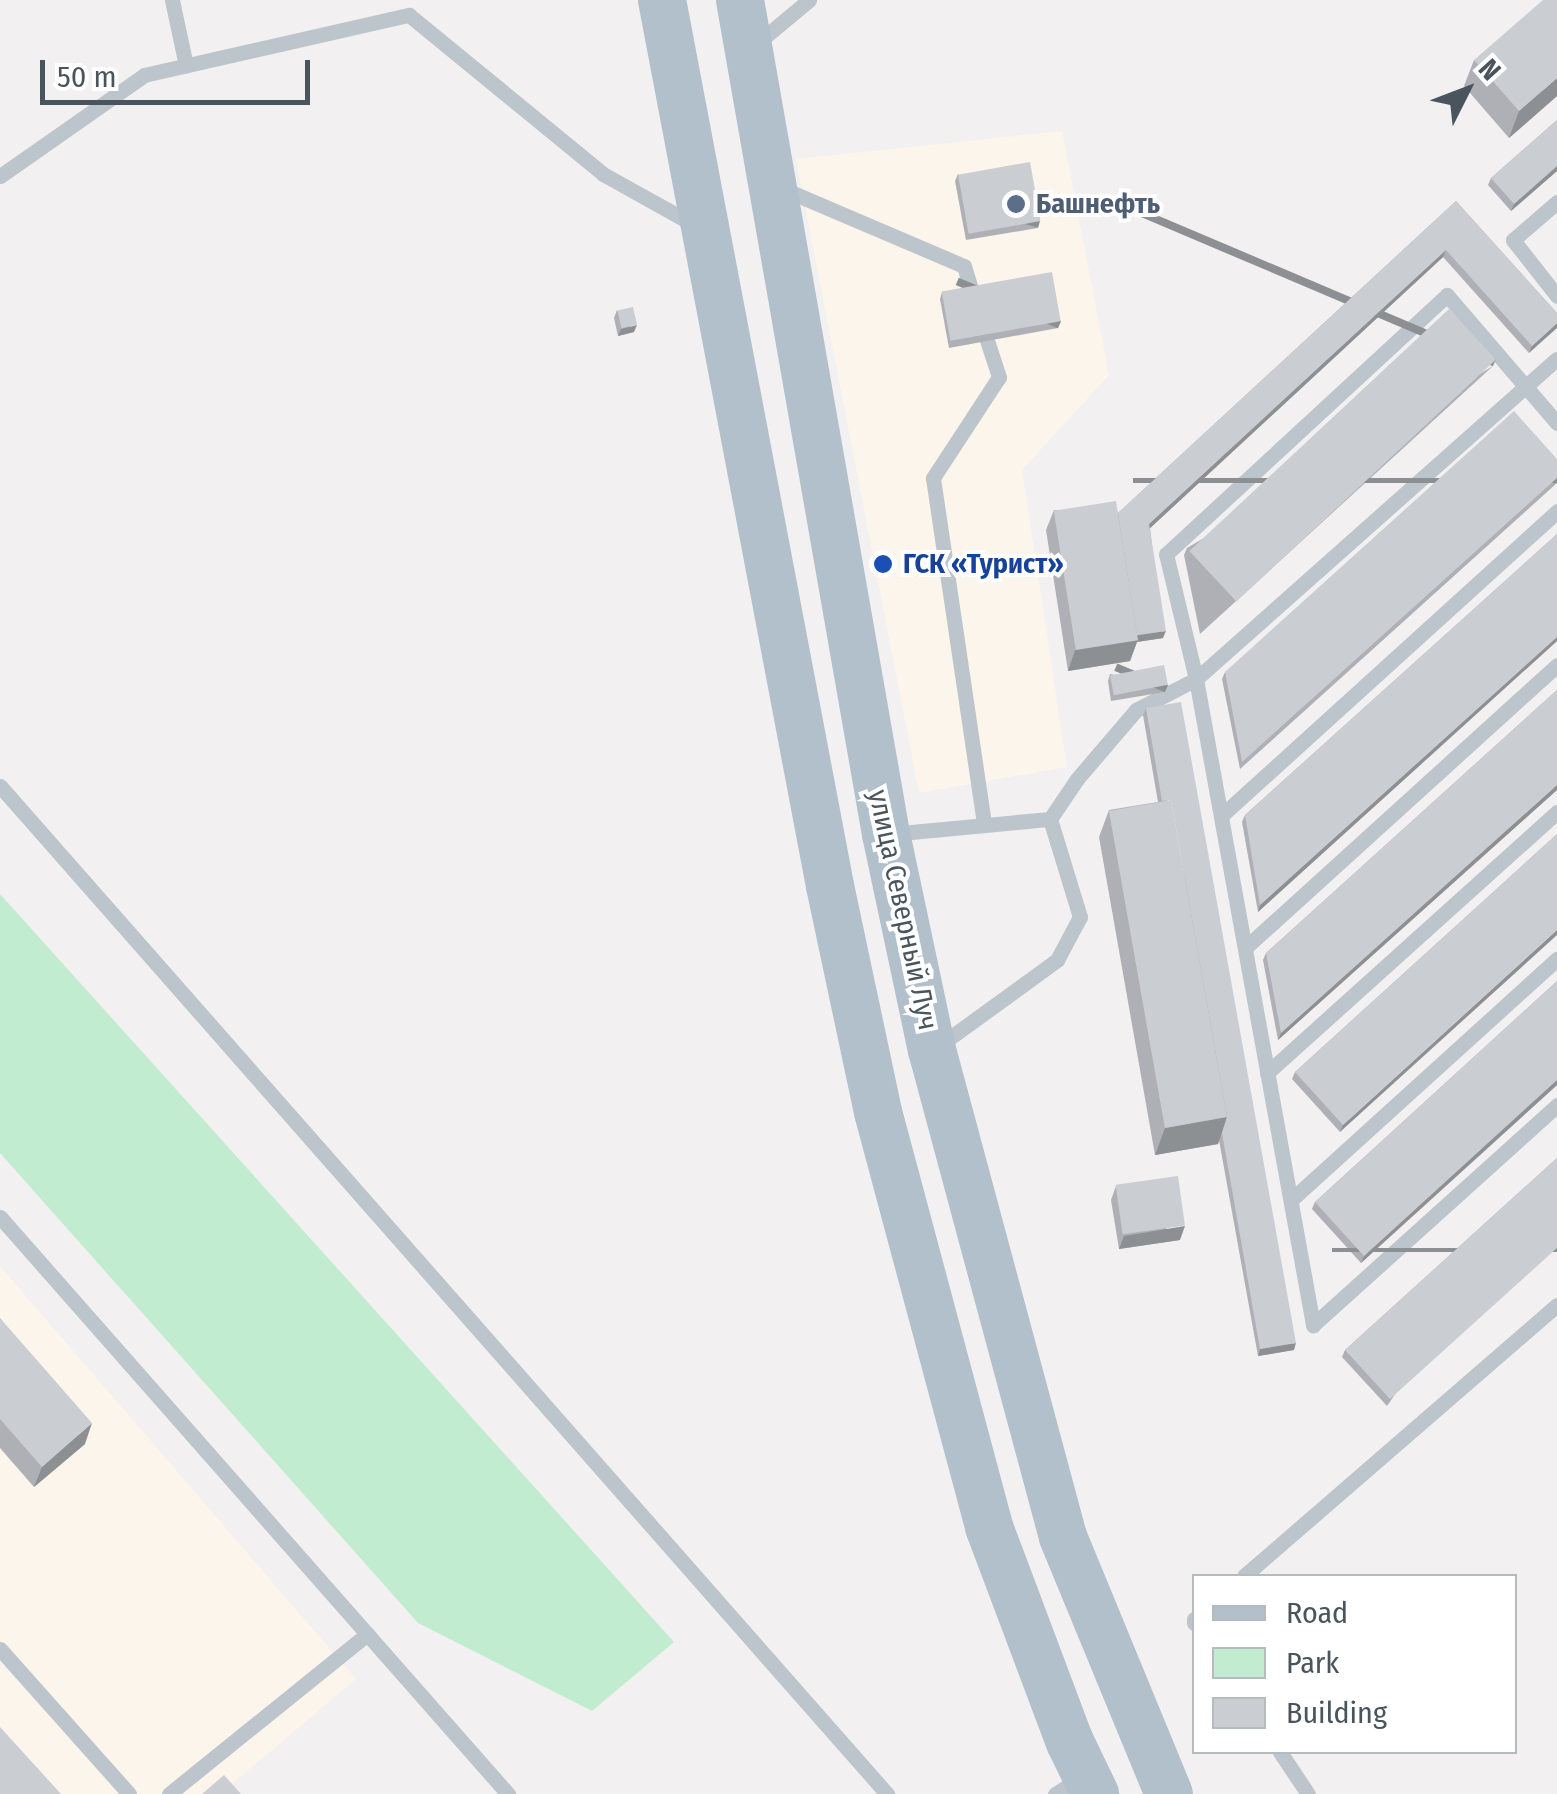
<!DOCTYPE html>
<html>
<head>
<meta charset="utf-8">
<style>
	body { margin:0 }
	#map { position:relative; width:1557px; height:1794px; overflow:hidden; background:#f2f0f0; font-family:"Fira Sans Condensed",sans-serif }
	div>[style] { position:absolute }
	.commercial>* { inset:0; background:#fbf5eb }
	.green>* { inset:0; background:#c2ecd0 }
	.service>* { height:15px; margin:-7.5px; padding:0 7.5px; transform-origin:7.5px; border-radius:7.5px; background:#bcc5cb }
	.primary>* { height:48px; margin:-24px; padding:0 24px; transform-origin:24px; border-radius:24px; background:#b2c0cc }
	.wall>* { inset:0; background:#aeb0b5 }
	.shaded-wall>* { inset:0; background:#8d9093; transform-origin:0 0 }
	.building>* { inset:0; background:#cacdd2; transform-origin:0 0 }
	.dots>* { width:28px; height:28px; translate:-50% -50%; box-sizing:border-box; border:5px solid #fff; border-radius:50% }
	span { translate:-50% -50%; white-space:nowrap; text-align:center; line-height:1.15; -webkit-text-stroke:8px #fff; paint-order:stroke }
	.service-label { font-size:28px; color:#4e5e75; font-weight:700 }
	.left { translate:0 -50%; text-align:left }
	.transit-label { font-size:28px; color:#164399; font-weight:700 }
	.street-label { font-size:28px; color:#49545c }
	.legend { position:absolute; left:1192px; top:1574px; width:325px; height:180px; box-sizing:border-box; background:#fff; border:2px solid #b6bbbe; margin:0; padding:12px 18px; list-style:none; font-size:30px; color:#49545c }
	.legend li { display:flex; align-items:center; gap:20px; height:50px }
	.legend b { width:50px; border:2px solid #b6bbbe }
	.north { position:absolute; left:1417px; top:40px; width:100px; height:100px; -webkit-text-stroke:8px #fff; paint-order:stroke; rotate:48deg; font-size:28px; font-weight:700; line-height:40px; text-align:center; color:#49545c }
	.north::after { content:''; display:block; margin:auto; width:35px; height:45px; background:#49545c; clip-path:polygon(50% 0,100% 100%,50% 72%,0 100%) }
	.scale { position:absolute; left:40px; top:60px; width:270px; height:45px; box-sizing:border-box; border:5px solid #49545c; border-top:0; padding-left:12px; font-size:30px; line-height:35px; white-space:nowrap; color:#49545c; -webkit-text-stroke:8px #fff; paint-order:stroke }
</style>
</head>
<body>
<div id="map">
	<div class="commercial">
		<i style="clip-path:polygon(1062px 131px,1109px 375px,1022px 470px,1067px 767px,919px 793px,796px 159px)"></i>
		<i style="clip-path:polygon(0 1266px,356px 1679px,220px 1794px,0 1794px)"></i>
	</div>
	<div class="green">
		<i style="clip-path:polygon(0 894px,674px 1642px,592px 1711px,418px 1623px,0 1153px)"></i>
	</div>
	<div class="service">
		<i style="left:172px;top:0;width:67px;rotate:78deg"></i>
		<i style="left:756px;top:44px;width:69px;rotate:-39.7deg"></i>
		<i style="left:0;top:176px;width:176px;rotate:-35deg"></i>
		<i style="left:144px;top:75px;width:272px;rotate:-12.8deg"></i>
		<i style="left:409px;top:15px;width:251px;rotate:39.3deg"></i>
		<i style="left:603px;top:174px;width:103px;rotate:29.1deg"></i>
		<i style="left:781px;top:188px;width:199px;rotate:23.1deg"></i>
		<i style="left:964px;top:266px;width:39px;rotate:73deg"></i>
		<i style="left:1557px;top:202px;width:58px;rotate:139.2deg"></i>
		<i style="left:1513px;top:240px;width:71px;rotate:51.8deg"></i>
		<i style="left:982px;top:325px;width:55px;rotate:71.9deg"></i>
		<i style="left:999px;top:377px;width:121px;rotate:123.2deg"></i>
		<i style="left:933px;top:478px;width:351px;rotate:81.6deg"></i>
		<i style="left:1557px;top:423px;width:169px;rotate:-130.7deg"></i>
		<i style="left:1447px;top:295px;width:382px;rotate:137.3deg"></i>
		<i style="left:1166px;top:554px;width:129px;rotate:76.5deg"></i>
		<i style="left:1196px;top:679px;width:657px;rotate:79.73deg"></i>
		<i style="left:1313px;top:1325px;width:329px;rotate:-42deg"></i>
		<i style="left:0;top:786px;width:1343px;rotate:48.65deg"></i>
		<i style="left:1221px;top:816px;width:454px;rotate:-42.2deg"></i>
		<i style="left:890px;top:834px;width:161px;rotate:-5.4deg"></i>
		<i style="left:1050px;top:819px;width:48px;rotate:-56deg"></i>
		<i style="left:1077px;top:779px;width:91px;rotate:-49.5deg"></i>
		<i style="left:1136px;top:710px;width:68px;rotate:-27.3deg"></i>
		<i style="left:1196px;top:679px;width:482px;rotate:-41.6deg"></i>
		<i style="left:1245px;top:948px;width:421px;rotate:-42.2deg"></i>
		<i style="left:940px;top:1045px;width:145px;rotate:-36deg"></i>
		<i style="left:1057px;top:960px;width:49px;rotate:-61.9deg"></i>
		<i style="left:1080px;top:917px;width:102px;rotate:-107deg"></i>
		<i style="left:1267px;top:1073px;width:390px;rotate:-42deg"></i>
		<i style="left:1291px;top:1200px;width:359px;rotate:-42.2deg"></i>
		<i style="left:0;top:1217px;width:769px;rotate:48.64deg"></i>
		<i style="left:1244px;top:1576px;width:414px;rotate:-40.9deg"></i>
		<i style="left:1194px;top:1619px;width:4px;rotate:90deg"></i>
		<i style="left:0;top:1649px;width:194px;rotate:48.3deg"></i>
		<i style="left:1280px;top:1752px;width:50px;rotate:56.3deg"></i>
		<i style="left:169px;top:1794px;width:255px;rotate:-38.9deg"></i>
		<i style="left:1055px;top:1794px;width:31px;rotate:-32deg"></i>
	</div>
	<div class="primary">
		<i style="left:662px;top:0;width:902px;rotate:79.26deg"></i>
		<i style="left:830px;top:886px;width:231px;rotate:78deg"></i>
		<i style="left:878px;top:1112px;width:430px;rotate:75deg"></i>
		<i style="left:989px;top:1527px;width:230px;rotate:69.4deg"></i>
		<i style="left:1070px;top:1742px;width:58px;rotate:64.3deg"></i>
		<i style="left:740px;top:0;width:847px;rotate:80.07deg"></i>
		<i style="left:886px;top:834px;width:221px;rotate:78deg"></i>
		<i style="left:932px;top:1050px;width:504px;rotate:74.94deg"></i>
		<i style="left:1063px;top:1537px;width:278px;rotate:67.6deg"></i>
	</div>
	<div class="wall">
		<i style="clip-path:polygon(1474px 60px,1557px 96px,1509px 138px,1464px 86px)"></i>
		<i style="clip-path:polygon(1557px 120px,1557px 171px,1511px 211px,1488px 185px,1491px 178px)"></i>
		<i style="clip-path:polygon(958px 174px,1038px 228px,966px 240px,955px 181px)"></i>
		<i style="clip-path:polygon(1456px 201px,1557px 313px,1529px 353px,1443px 257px,1150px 528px,1163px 638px,1137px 642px,1130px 661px,1068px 671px,1046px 530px,1054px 510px,1118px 513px)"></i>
		<i style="clip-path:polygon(942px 292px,1061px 321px,1058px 328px,949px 348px,940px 299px)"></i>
		<i style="clip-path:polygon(617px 310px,634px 332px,618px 336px,614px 318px)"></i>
		<i style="clip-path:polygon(1493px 366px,1200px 634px,1184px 555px,1187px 548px)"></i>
		<i style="clip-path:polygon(1557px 459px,1557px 483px,1240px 769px,1222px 679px,1225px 672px)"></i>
		<i style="clip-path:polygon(1557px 534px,1557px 641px,1258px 912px,1242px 822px,1245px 815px)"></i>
		<i style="clip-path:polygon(1110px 674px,1168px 685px,1165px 692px,1111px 701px,1108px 681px)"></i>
		<i style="clip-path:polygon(1557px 690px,1557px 790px,1278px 1040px,1263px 960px,1266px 953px)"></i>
		<i style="clip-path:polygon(1146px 708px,1294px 1350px,1258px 1356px,1219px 1140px,1218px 1144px,1155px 1155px,1099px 837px,1109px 810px,1158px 802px,1143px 715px)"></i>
		<i style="clip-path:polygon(1557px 834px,1340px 1132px,1292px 1079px,1295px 1072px)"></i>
		<i style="clip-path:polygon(1557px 981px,1557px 1085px,1361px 1263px,1312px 1209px,1315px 1202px)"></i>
		<i style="clip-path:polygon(1557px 1158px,1387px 1406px,1342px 1357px,1345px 1350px)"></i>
		<i style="clip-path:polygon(1116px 1186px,1180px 1240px,1119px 1249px,1111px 1200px)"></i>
		<i style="clip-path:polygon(0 1318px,85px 1444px,34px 1487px,0 1448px)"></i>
	</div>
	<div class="shaded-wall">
		<i style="clip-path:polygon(1557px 78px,1557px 96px,1509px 138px,1519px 111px)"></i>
		<i style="clip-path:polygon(1557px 166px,1557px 171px,1511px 211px,1514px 204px)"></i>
		<i style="left:1040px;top:221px;width:7px;height:72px;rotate:106deg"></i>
		<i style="clip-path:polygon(1446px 250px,1443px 257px,1147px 531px,1149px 524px)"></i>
		<i style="left:1061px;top:321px;width:8px;height:111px;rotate:113deg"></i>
		<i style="clip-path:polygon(1557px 323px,1557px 328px,1529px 353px,1532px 346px)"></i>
		<i style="clip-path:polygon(637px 325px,634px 332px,618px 336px,621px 329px)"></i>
		<i style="left:1496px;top:359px;width:8px;height:397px;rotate:113deg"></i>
		<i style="left:1557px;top:478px;width:5px;height:424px;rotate:90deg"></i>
		<i style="clip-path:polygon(1166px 631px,1163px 638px,1137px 642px,1130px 661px,1068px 671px,1075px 650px,1134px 636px)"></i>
		<i style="clip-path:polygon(1557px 637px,1557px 641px,1258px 912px,1260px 905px)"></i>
		<i style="left:1168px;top:685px;width:8px;height:55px;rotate:113deg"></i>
		<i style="clip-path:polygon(1557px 785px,1557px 790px,1278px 1040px,1281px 1033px)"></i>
		<i style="clip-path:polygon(1557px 930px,1557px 935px,1340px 1132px,1343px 1125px)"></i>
		<i style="clip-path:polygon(1557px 1080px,1557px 1085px,1361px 1263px,1364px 1256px)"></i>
		<i style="clip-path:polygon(1227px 1117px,1218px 1144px,1155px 1155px,1165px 1128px)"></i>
		<i style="clip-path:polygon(1185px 1226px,1180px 1240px,1119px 1249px,1124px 1236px)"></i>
		<i style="left:1557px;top:1248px;width:4px;height:225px;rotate:90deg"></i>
		<i style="clip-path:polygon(1296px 1343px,1294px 1350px,1258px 1356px,1260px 1349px)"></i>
		<i style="clip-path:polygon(92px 1423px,85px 1444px,34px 1487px,42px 1467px)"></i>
	</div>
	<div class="building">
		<i style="clip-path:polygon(1543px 0,1557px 0,1557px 78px,1519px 111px,1474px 60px)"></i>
		<i style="clip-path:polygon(1557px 120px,1557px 166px,1514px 204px,1491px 178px)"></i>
		<i style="left:1030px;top:162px;width:60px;height:73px;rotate:80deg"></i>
		<i style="clip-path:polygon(1456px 201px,1557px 313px,1557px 323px,1532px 346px,1446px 250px,1149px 524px,1166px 631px,1137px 635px,1118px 513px)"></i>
		<i style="left:1052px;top:272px;width:50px;height:112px;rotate:80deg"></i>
		<i style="left:633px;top:307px;width:18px;height:16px;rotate:77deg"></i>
		<i style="left:1449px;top:309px;width:69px;height:355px;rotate:47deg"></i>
		<i style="clip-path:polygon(1514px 411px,1557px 459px,1557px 478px,1242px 762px,1225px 672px)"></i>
		<i style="left:1116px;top:501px;width:141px;height:63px;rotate:81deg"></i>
		<i style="clip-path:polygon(1557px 534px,1557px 637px,1260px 905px,1245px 815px)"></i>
		<i style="left:1164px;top:665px;width:20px;height:55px;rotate:79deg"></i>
		<i style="clip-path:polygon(1557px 690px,1557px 785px,1281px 1033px,1266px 953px)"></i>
		<i style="clip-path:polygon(1181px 702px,1296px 1343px,1260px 1349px,1222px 1133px,1227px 1117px,1171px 800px,1162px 801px,1146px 708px)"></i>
		<i style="left:1171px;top:800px;width:322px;height:63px;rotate:80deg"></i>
		<i style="clip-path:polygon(1557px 834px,1557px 930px,1343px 1125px,1295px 1072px)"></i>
		<i style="clip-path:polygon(1557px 981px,1557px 1080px,1364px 1256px,1315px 1202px)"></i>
		<i style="clip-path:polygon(1557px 1158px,1557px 1248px,1390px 1399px,1345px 1350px)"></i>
		<i style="left:1178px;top:1176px;width:50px;height:63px;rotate:82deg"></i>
		<i style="clip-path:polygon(0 1318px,92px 1423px,42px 1467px,0 1419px)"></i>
		<i style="clip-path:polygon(0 1727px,61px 1794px,0 1794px)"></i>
		<i style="clip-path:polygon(224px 1775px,241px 1794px,202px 1794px)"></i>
	</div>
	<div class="dots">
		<i style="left:1016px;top:204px;background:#5c6f8a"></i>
		<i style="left:883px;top:564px;background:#1a4fb4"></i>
	</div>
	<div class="service-label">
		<span class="left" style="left:1036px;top:204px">Башнефть</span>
	</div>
	<div class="transit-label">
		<span class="left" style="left:903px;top:564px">ГСК «Турист»</span>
	</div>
	<div class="street-label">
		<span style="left:903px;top:910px;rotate:78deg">улица Северный Луч</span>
	</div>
	<ul class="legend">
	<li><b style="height:12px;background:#b2c0cc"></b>Road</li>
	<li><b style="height:28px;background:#c2ecd0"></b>Park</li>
	<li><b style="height:28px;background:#cacdd2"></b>Building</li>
	</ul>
	<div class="north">N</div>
	<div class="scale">50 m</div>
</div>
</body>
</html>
